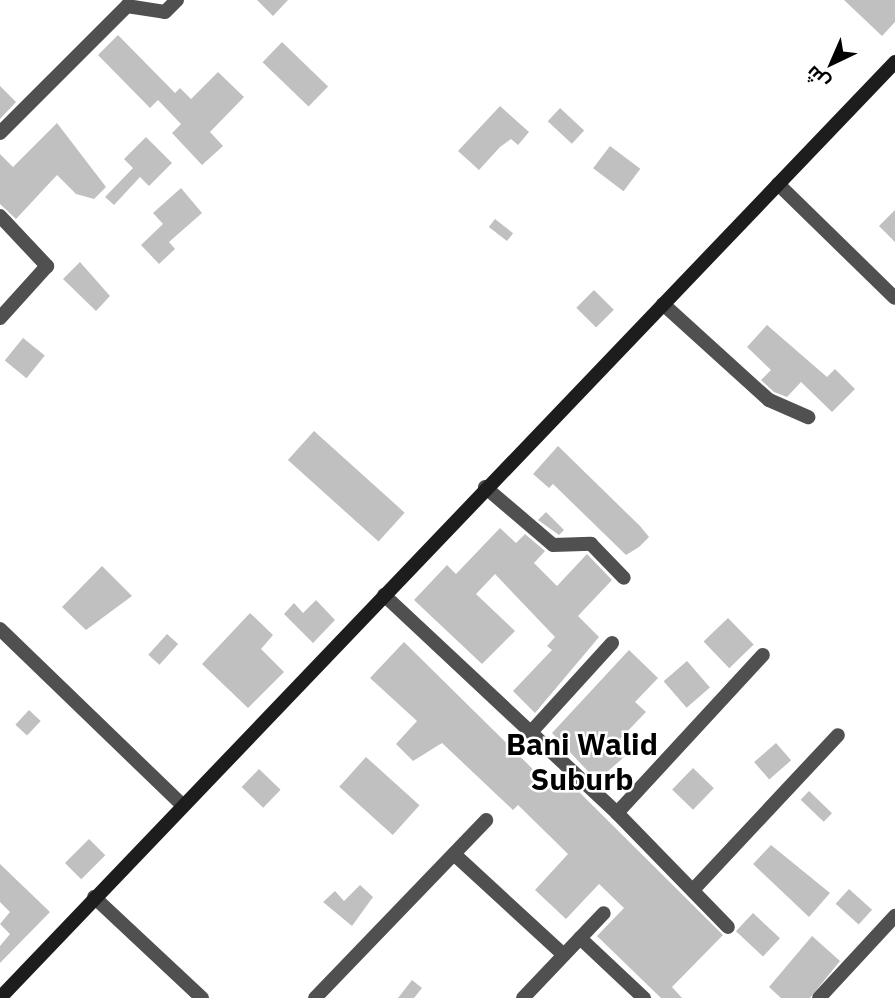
<!DOCTYPE html>
<html>
<head>
<meta charset="utf-8">
<style>
	body { margin:0 }
	#map { position:relative; width:895px; height:998px; overflow:hidden; background:#fff; font-family:"IBM Plex Sans",Cairo,sans-serif }
	div>[style] { position:absolute }
	.building>* { inset:0; background:#c0c0c0; transform-origin:0 0 }
	.minor>* { height:14px; margin:-7px; padding:0 7px; transform-origin:7px; border-radius:7px; background:#505050 }
	.secondary>* { height:14px; margin:-7px; padding:0 7px; transform-origin:7px; border-radius:7px; background:#1d1d1d }
	span { translate:-50% -50%; white-space:nowrap; text-align:center; line-height:1.15; -webkit-text-stroke:5px #fff; paint-order:stroke }
	.district-label { font-size:30px; color:#000; font-weight:700 }
	.north { position:absolute; left:797px; top:28px; width:70px; height:70px; -webkit-text-stroke:5px #fff; paint-order:stroke; rotate:224deg; font-size:19px; font-weight:700; line-height:28px; text-align:center; color:#000 }
	.north::after { content:''; display:block; margin:auto; width:24px; height:32px; background:#000; clip-path:polygon(50% 0,100% 100%,50% 72%,0 100%) }
</style>
</head>
<body>
<div id="map">
	<div class="building">
		<i style="clip-path:polygon(257px 0,288px 0,273px 16px)"></i>
		<i style="clip-path:polygon(844px 0,895px 0,895px 22px,882px 36px)"></i>
		<i style="clip-path:polygon(118px 35px,175px 93px,180px 88px,191px 99px,218px 72px,244px 97px,210px 132px,223px 146px,202px 165px,172px 133px,181px 124px,158px 100px,150px 108px,98px 55px)"></i>
		<i style="left:282px;top:42px;width:64px;height:28px;rotate:44deg"></i>
		<i style="clip-path:polygon(0 86px,16px 102px,0 119px)"></i>
		<i style="clip-path:polygon(500px 106px,529px 132px,518px 145px,511px 139px,500px 147px,479px 170px,458px 151px)"></i>
		<i style="left:560px;top:108px;width:33px;height:18px;rotate:43deg"></i>
		<i style="clip-path:polygon(57px 123px,106px 187px,94px 199px,76px 194px,57px 175px,16px 219px,0 204px,0 154px,13px 167px)"></i>
		<i style="clip-path:polygon(146px 137px,172px 163px,149px 186px,140px 177px,114px 205px,105px 197px,133px 168px,124px 159px)"></i>
		<i style="left:610px;top:146px;width:38px;height:28px;rotate:37deg"></i>
		<i style="clip-path:polygon(181px 188px,202px 213px,169px 242px,175px 249px,159px 264px,141px 245px,163px 224px,153px 213px)"></i>
		<i style="clip-path:polygon(895px 210px,895px 242px,879px 226px)"></i>
		<i style="left:495px;top:219px;width:23px;height:10px;rotate:38deg"></i>
		<i style="clip-path:polygon(80px 262px,110px 296px,96px 311px,63px 279px)"></i>
		<i style="left:594px;top:290px;width:28px;height:25px;rotate:45deg"></i>
		<i style="clip-path:polygon(767px 325px,827px 377px,835px 369px,855px 389px,832px 412px,801px 382px,787px 397px,774px 392px,761px 380px,771px 370px,747px 347px)"></i>
		<i style="left:23px;top:338px;width:28px;height:29px;rotate:39deg"></i>
		<i style="left:314px;top:431px;width:122px;height:39px;rotate:42deg"></i>
		<i style="clip-path:polygon(558px 446px,640px 526px,649px 537px,639px 547px,626px 555px,553px 484px,549px 488px,533px 474px)"></i>
		<i style="clip-path:polygon(546px 512px,564px 530px,559px 535px,538px 520px)"></i>
		<i style="clip-path:polygon(500px 528px,516px 543px,525px 534px,545px 551px,534px 563px,557px 586px,587px 554px,612px 580px,578px 616px,599px 637px,535px 713px,513px 691px,552px 650px,547px 646px,555px 637px,495px 574px,476px 594px,515px 631px,482px 664px,414px 600px,447px 565px,456px 574px)"></i>
		<i style="clip-path:polygon(102px 566px,132px 596px,86px 630px,62px 607px)"></i>
		<i style="clip-path:polygon(316px 600px,335px 620px,313px 643px,284px 614px,294px 603px,303px 613px)"></i>
		<i style="clip-path:polygon(250px 613px,273px 635px,261px 649px,284px 672px,248px 708px,202px 664px)"></i>
		<i style="left:728px;top:618px;width:37px;height:34px;rotate:46deg"></i>
		<i style="left:167px;top:634px;width:15px;height:28px;rotate:42deg"></i>
		<i style="clip-path:polygon(404px 642px,553px 789px,564px 777px,723px 935px,672px 987px,682px 998px,661px 998px,597px 936px,624px 908px,599px 884px,566px 919px,535px 890px,568px 854px,518px 805px,513px 810px,442px 743px,413px 761px,396px 744px,417px 721px,370px 678px)"></i>
		<i style="clip-path:polygon(629px 650px,658px 678px,635px 702px,646px 712px,620px 739px,632px 750px,597px 781px,552px 733px)"></i>
		<i style="left:687px;top:661px;width:35px;height:31px;rotate:49deg"></i>
		<i style="left:29px;top:710px;width:16px;height:20px;rotate:43deg"></i>
		<i style="left:776px;top:743px;width:23px;height:29px;rotate:49deg"></i>
		<i style="left:366px;top:757px;width:72px;height:40px;rotate:42deg"></i>
		<i style="left:693px;top:768px;width:29px;height:30px;rotate:44deg"></i>
		<i style="left:259px;top:769px;width:30px;height:25px;rotate:44deg"></i>
		<i style="left:809px;top:791px;width:32px;height:12px;rotate:44deg"></i>
		<i style="left:89px;top:839px;width:23px;height:34px;rotate:45deg"></i>
		<i style="clip-path:polygon(771px 845px,830px 893px,809px 917px,753px 864px)"></i>
		<i style="clip-path:polygon(0 864px,50px 912px,0 963px,0 946px,10px 934px,0 924px,10px 912px,0 902px)"></i>
		<i style="clip-path:polygon(360px 885px,373px 897px,352px 926px,323px 902px,335px 891px,344px 901px)"></i>
		<i style="left:849px;top:889px;width:31px;height:20px;rotate:42deg"></i>
		<i style="left:753px;top:913px;width:37px;height:25px;rotate:43deg"></i>
		<i style="clip-path:polygon(812px 936px,840px 961px,810px 998px,781px 998px,769px 987px)"></i>
		<i style="clip-path:polygon(412px 980px,422px 988px,414px 998px,398px 998px)"></i>
	</div>
	<div class="minor">
		<i style="left:0;top:133px;width:180px;rotate:-45deg"></i>
		<i style="left:127px;top:6px;width:38px;rotate:9deg"></i>
		<i style="left:165px;top:12px;width:17px;rotate:-45deg"></i>
		<i style="left:778px;top:184px;width:163px;rotate:44.3deg"></i>
		<i style="left:0;top:216px;width:69px;rotate:46.8deg"></i>
		<i style="left:47px;top:266px;width:70px;rotate:132.1deg"></i>
		<i style="left:663px;top:304px;width:143px;rotate:42.2deg"></i>
		<i style="left:769px;top:400px;width:43px;rotate:23.6deg"></i>
		<i style="left:485px;top:487px;width:89px;rotate:40.5deg"></i>
		<i style="left:553px;top:545px;width:38px;rotate:-2deg"></i>
		<i style="left:591px;top:544px;width:47px;rotate:45.9deg"></i>
		<i style="left:384px;top:595px;width:319px;rotate:43.1deg"></i>
		<i style="left:617px;top:813px;width:159px;rotate:45.8deg"></i>
		<i style="left:0;top:629px;width:252px;rotate:44deg"></i>
		<i style="left:532px;top:731px;width:119px;rotate:-47.7deg"></i>
		<i style="left:617px;top:813px;width:215px;rotate:-47.3deg"></i>
		<i style="left:454px;top:854px;width:149px;rotate:42.6deg"></i>
		<i style="left:693px;top:890px;width:212px;rotate:-46.9deg"></i>
		<i style="left:94px;top:897px;width:148px;rotate:43.1deg"></i>
		<i style="left:580px;top:938px;width:88px;rotate:43.2deg"></i>
		<i style="left:315px;top:998px;width:247px;rotate:-46.1deg"></i>
		<i style="left:523px;top:998px;width:117px;rotate:-46.4deg"></i>
		<i style="left:819px;top:998px;width:112px;rotate:-47.2deg"></i>
	</div>
	<div class="secondary">
		<i style="left:0;top:998px;width:1295px;rotate:-46.28deg"></i>
	</div>
	<div class="district-label">
		<span style="left:582px;top:761px">Bani Walid<br>Suburb</span>
	</div>
	<div class="north">ش</div>
</div>
</body>
</html>
